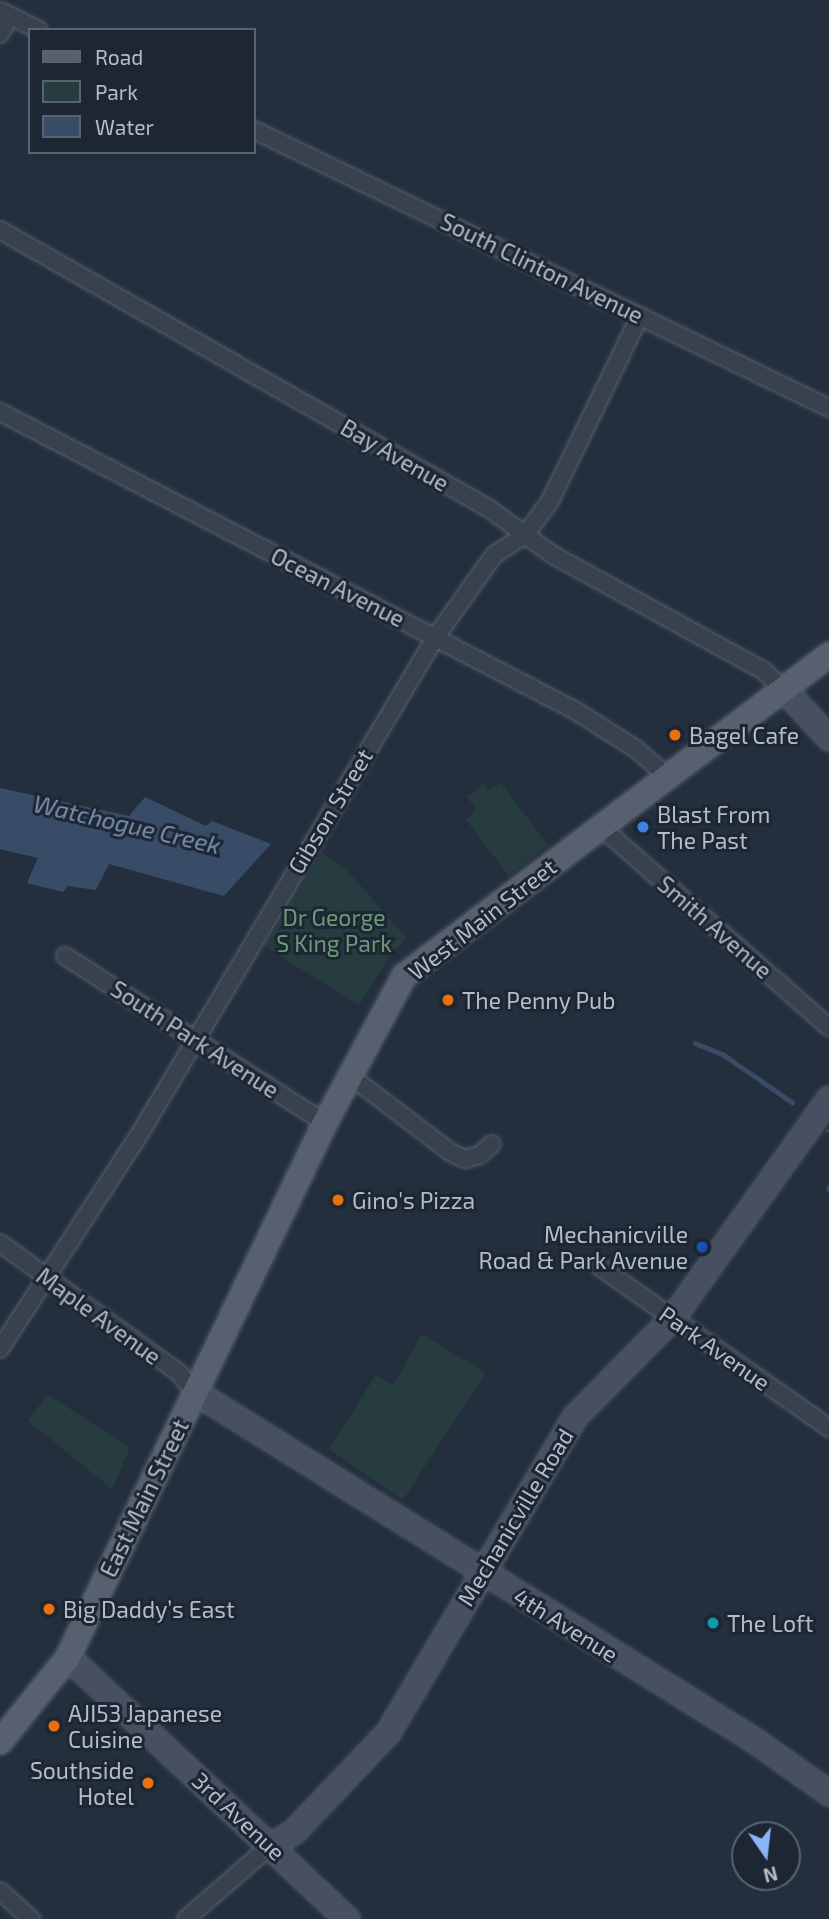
<!DOCTYPE html>
<html>
<head>
<meta charset="utf-8">
<style>
	body { margin:0 }
	#map { position:relative; width:829px; height:1919px; overflow:hidden; background:#242f3e; font-family:"Exo 2",sans-serif }
	div>[style] { position:absolute }
	.green>* { inset:0; background:#263c3f }
	.water>* { inset:0; background:#394c67 }
	.stream>* { height:4.5px; margin:-2.25px; padding:0 2.25px; transform-origin:2.25px; border-radius:2.25px; background:#394c67 }
	.roads { filter:drop-shadow(0 0 2px #565f6c) drop-shadow(0 0 2px #565f6c) }
	.street>* { height:16px; margin:-8px; padding:0 8px; transform-origin:8px; border-radius:8px; background:#38414e }
	.secondary>* { height:23px; margin:-11.5px; padding:0 11.5px; transform-origin:11.5px; border-radius:11.5px; background:#465061 }
	.primary>* { height:24px; margin:-12px; padding:0 12px; transform-origin:12px; border-radius:12px; background:#56606e }
	.dots>* { width:19px; height:19px; translate:-50% -50%; box-sizing:border-box; border:4px solid #1d2633; border-radius:50% }
	span { translate:-50% -50%; white-space:nowrap; text-align:center; line-height:1.15; -webkit-text-stroke:6px #1d2633; paint-order:stroke }
	.street-label { font-size:23px; color:#b4bcc9 }
	.poi-label { font-size:23px; color:#b4bcc9 }
	.left { translate:0 -50%; text-align:left }
	.right { translate:-100% -50%; text-align:right }
	.park-label { font-size:23px; color:#6b9a76 }
	.water-label { font-size:24px; color:#7c92b1; font-style:italic }
	.legend { position:absolute; left:28px; top:28px; width:228px; height:126px; box-sizing:border-box; background:#1d2633; border:2px solid #59626f; margin:0; padding:9px 12px; list-style:none; font-size:21px; color:#b4bcc9 }
	.legend li { display:flex; align-items:center; gap:14px; height:35px }
	.legend b { width:35px; border:2px solid #59626f }
	.north { position:absolute; left:731px; top:1821px; width:70px; height:70px; box-sizing:border-box; background:#1d2633; border:2px solid #59626f; border-radius:50%; rotate:166deg; font-size:19px; font-weight:700; line-height:28px; text-align:center; color:#b4bcc9 }
	.north::after { content:''; display:block; margin:auto; width:24px; height:32px; background:#8ab4f8; clip-path:polygon(50% 0,100% 100%,50% 72%,0 100%) }
</style>
</head>
<body>
<div id="map">
	<div class="green">
		<i style="clip-path:polygon(501px 783px,548px 845px,509px 876px,466px 820px,476px 810px,467px 796px,484px 784px,488px 790px)"></i>
		<i style="clip-path:polygon(322px 853px,347px 870px,407px 939px,390px 955px,359px 1005px,264px 946px)"></i>
		<i style="clip-path:polygon(422px 1334px,486px 1373px,403px 1500px,329px 1449px,376px 1375px,393px 1385px)"></i>
		<i style="clip-path:polygon(47px 1394px,130px 1448px,112px 1489px,28px 1421px)"></i>
	</div>
	<div class="water">
		<i style="clip-path:polygon(0 788px,129px 816px,145px 797px,206px 826px,212px 821px,271px 844px,224px 896px,109px 864px,96px 890px,68px 886px,63px 892px,27px 883px,38px 858px,0 849px)"></i>
	</div>
	<div class="stream">
		<i style="left:695px;top:1043px;width:31px;rotate:22deg"></i>
		<i style="left:724px;top:1055px;width:83px;rotate:34.7deg"></i>
		<i style="left:828px;top:1131px;width:1px"></i>
		<i style="left:829px;top:1188px;width:1px;rotate:90deg"></i>
	</div>
	<div class="roads">
		<div class="street">
			<i style="left:0;top:11px;width:43px;rotate:26deg"></i>
			<i style="left:0;top:34px;width:21px;rotate:-61deg"></i>
			<i style="left:254px;top:130px;width:639px;rotate:25.8deg"></i>
			<i style="left:0;top:230px;width:562px;rotate:29.67deg"></i>
			<i style="left:488px;top:508px;width:80px;rotate:35.9deg"></i>
			<i style="left:553px;top:555px;width:241px;rotate:28.8deg"></i>
			<i style="left:764px;top:671px;width:28px;rotate:44deg"></i>
			<i style="left:0;top:412px;width:649px;rotate:27.43deg"></i>
			<i style="left:576px;top:711px;width:71px;rotate:32.3deg"></i>
			<i style="left:636px;top:749px;width:41px;rotate:41.1deg"></i>
			<i style="left:601px;top:827px;width:303px;rotate:41.3deg"></i>
			<i style="left:65px;top:956px;width:309px;rotate:32.7deg"></i>
			<i style="left:349px;top:1075px;width:127px;rotate:37.3deg"></i>
			<i style="left:450px;top:1152px;width:17px;rotate:25deg"></i>
			<i style="left:465px;top:1159px;width:16px;rotate:-15deg"></i>
			<i style="left:480px;top:1155px;width:16px;rotate:-43deg"></i>
			<i style="left:0;top:1243px;width:221px;rotate:36deg"></i>
			<i style="left:179px;top:1373px;width:25px;rotate:50deg"></i>
			<i style="left:600px;top:1267px;width:280px;rotate:35.1deg"></i>
			<i style="left:0;top:1349px;width:255px;rotate:-57deg"></i>
			<i style="left:139px;top:1135px;width:578px;rotate:-59.22deg"></i>
			<i style="left:435px;top:638px;width:102px;rotate:-54.6deg"></i>
			<i style="left:494px;top:555px;width:37px;rotate:-33deg"></i>
			<i style="left:525px;top:535px;width:42px;rotate:-53.7deg"></i>
			<i style="left:550px;top:501px;width:206px;rotate:-64.1deg"></i>
			<i style="left:0;top:1891px;width:42px;rotate:42.1deg"></i>
			<i style="left:186px;top:1919px;width:113px;rotate:-41deg"></i>
		</div>
		<div class="secondary">
			<i style="left:784px;top:690px;width:66px;rotate:46.8deg"></i>
			<i style="left:195px;top:1392px;width:658px;rotate:31.9deg"></i>
			<i style="left:754px;top:1740px;width:92px;rotate:35.2deg"></i>
			<i style="left:68px;top:1657px;width:383px;rotate:43.2deg"></i>
			<i style="left:271px;top:1845px;width:27px;rotate:-31deg"></i>
			<i style="left:294px;top:1831px;width:137px;rotate:-46.5deg"></i>
			<i style="left:388px;top:1732px;width:367px;rotate:-59.4deg"></i>
			<i style="left:575px;top:1416px;width:138px;rotate:-45.3deg"></i>
			<i style="left:672px;top:1318px;width:270px;rotate:-54.5deg"></i>
		</div>
		<div class="primary">
			<i style="left:0;top:1742px;width:109px;rotate:-51.3deg"></i>
			<i style="left:68px;top:1657px;width:593px;rotate:-64.3deg"></i>
			<i style="left:325px;top:1123px;width:167px;rotate:-61.7deg"></i>
			<i style="left:404px;top:976px;width:533px;rotate:-37.06deg"></i>
		</div>
	</div>
	<div class="dots">
		<i style="left:675px;top:735px;background:#e8710a"></i>
		<i style="left:643px;top:827px;background:#3f7fe0"></i>
		<i style="left:448px;top:1000px;background:#e8710a"></i>
		<i style="left:338px;top:1200px;background:#e8710a"></i>
		<i style="left:702px;top:1247px;background:#1a4fb4"></i>
		<i style="left:49px;top:1609px;background:#e8710a"></i>
		<i style="left:713px;top:1623px;background:#0f9aa8"></i>
		<i style="left:54px;top:1726px;background:#e8710a"></i>
		<i style="left:148px;top:1783px;background:#e8710a"></i>
	</div>
	<div class="street-label">
		<span style="left:542px;top:268px;rotate:26deg">South Clinton Avenue</span>
		<span style="left:395px;top:455px;rotate:30deg">Bay Avenue</span>
		<span style="left:338px;top:587px;rotate:27deg">Ocean Avenue</span>
		<span style="left:330px;top:811px;rotate:-59deg">Gibson Street</span>
		<span style="left:482px;top:919px;rotate:-38deg">West Main Street</span>
		<span style="left:715px;top:927px;rotate:41deg">Smith Avenue</span>
		<span style="left:195px;top:1039px;rotate:33deg">South Park Avenue</span>
		<span style="left:99px;top:1316px;rotate:36deg">Maple Avenue</span>
		<span style="left:715px;top:1348px;rotate:35deg">Park Avenue</span>
		<span style="left:144px;top:1498px;rotate:-64deg">East Main Street</span>
		<span style="left:515px;top:1517px;rotate:-59deg">Mechanicville Road</span>
		<span style="left:566px;top:1625px;rotate:32deg">4th Avenue</span>
		<span style="left:239px;top:1816px;rotate:43deg">3rd Avenue</span>
	</div>
	<div class="poi-label">
		<span class="left" style="left:689px;top:735px">Bagel Cafe</span>
		<span class="left" style="left:657px;top:827px">Blast From<br>The Past</span>
		<span class="left" style="left:462px;top:1000px">The Penny Pub</span>
		<span class="left" style="left:352px;top:1200px">Gino's Pizza</span>
		<span class="right" style="left:688px;top:1247px">Mechanicville<br>Road &amp; Park Avenue</span>
		<span class="left" style="left:63px;top:1609px">Big Daddy’s East</span>
		<span class="left" style="left:727px;top:1623px">The Loft</span>
		<span class="left" style="left:68px;top:1726px">AJI53 Japanese<br>Cuisine</span>
		<span class="right" style="left:134px;top:1783px">Southside<br>Hotel</span>
	</div>
	<div class="park-label">
		<span style="left:334px;top:930px">Dr George<br>S King Park</span>
	</div>
	<div class="water-label">
		<span style="left:127px;top:824px;rotate:13deg">Watchogue Creek</span>
	</div>
	<ul class="legend">
	<li><b style="height:9px;background:#56606e"></b>Road</li>
	<li><b style="height:19px;background:#263c3f"></b>Park</li>
	<li><b style="height:19px;background:#394c67"></b>Water</li>
	</ul>
	<div class="north">N</div>
</div>
</body>
</html>
